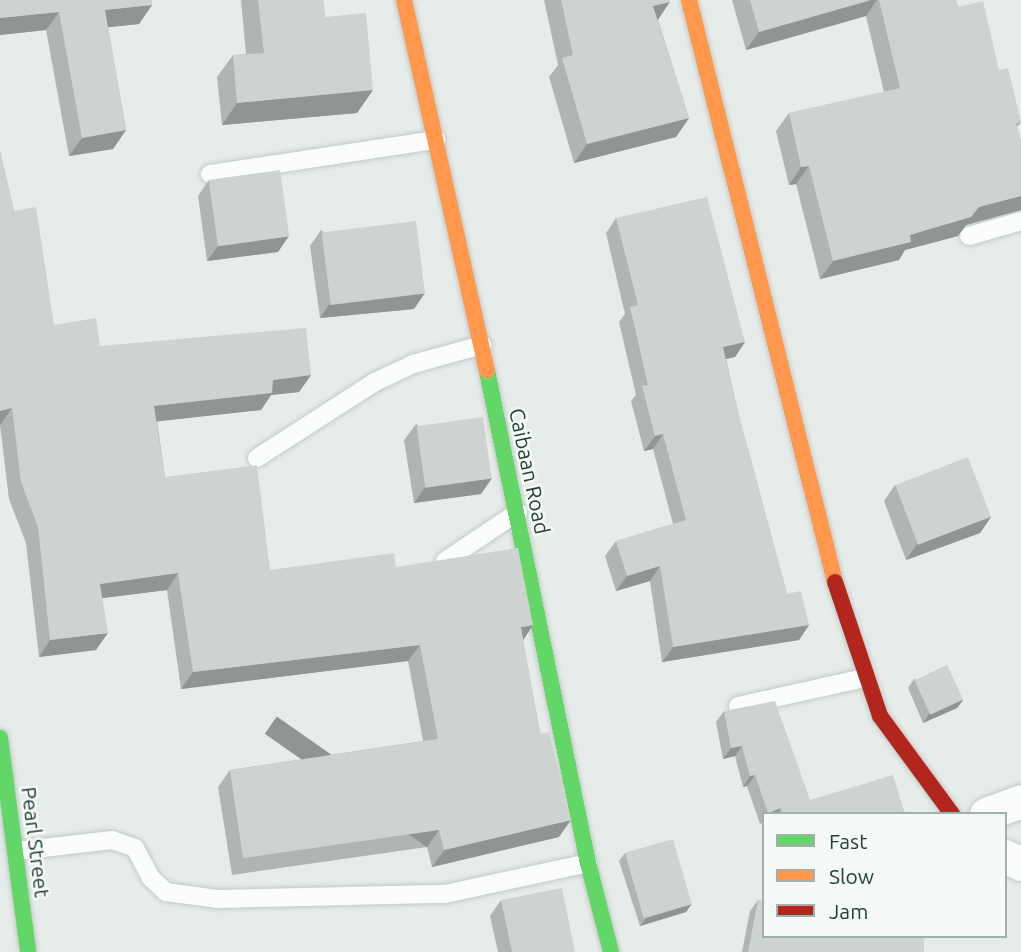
<!DOCTYPE html>
<html>
<head>
<meta charset="utf-8">
<style>
	body { margin:0 }
	#map { position:relative; width:1021px; height:952px; overflow:hidden; background:#e6ece9; font-family:Ubuntu,sans-serif }
	div>[style] { position:absolute }
	.roads { filter:drop-shadow(0 0 2px #c3c9c6) drop-shadow(0 0 2px #c3c9c6) }
	.lane>* { height:18px; margin:-9px; padding:0 9px; transform-origin:9px; border-radius:9px; background:#fbfcfc }
	.street>* { height:33px; margin:-16.5px; padding:0 16.5px; transform-origin:16.5px; border-radius:16.5px; background:#fbfcfc }
	.fast>* { height:16px; margin:-8px; padding:0 8px; transform-origin:8px; border-radius:8px; background:#63d668 }
	.slow>* { height:16px; margin:-8px; padding:0 8px; transform-origin:8px; border-radius:8px; background:#ff974d }
	.jam>* { height:16px; margin:-8px; padding:0 8px; transform-origin:8px; border-radius:8px; background:#b3261e }
	.wall>* { inset:0; background:#b0b5b3 }
	.shaded-wall>* { inset:0; background:#909492; transform-origin:0 0 }
	.building>* { inset:0; background:#cdd3d0; transform-origin:0 0 }
	span { translate:-50% -50%; white-space:nowrap; text-align:center; line-height:1.15; -webkit-text-stroke:5px #f5faf7; paint-order:stroke }
	.street-label { font-size:21px; color:#234134 }
	.legend { position:absolute; left:762px; top:812px; width:245px; height:126px; box-sizing:border-box; background:#f5faf7; border:2px solid #a1b0a9; margin:0; padding:9px 12px; list-style:none; font-size:21px; color:#234134 }
	.legend li { display:flex; align-items:center; gap:14px; height:35px }
	.legend b { width:35px; border:2px solid #a1b0a9 }
</style>
</head>
<body>
<div id="map">
	<div class="roads">
		<div class="lane">
			<i style="left:210px;top:174px;width:229px;rotate:-8.6deg"></i>
			<i style="left:969px;top:236px;width:54px;rotate:-16.1deg"></i>
			<i style="left:257px;top:458px;width:140px;rotate:-32.8deg"></i>
			<i style="left:375px;top:382px;width:42px;rotate:-25.3deg"></i>
			<i style="left:413px;top:364px;width:72px;rotate:-15.4deg"></i>
			<i style="left:445px;top:561px;width:88px;rotate:-33.9deg"></i>
			<i style="left:738px;top:706px;width:129px;rotate:-12.5deg"></i>
			<i style="left:17px;top:851px;width:96px;rotate:-6.6deg"></i>
			<i style="left:112px;top:840px;width:24px;rotate:19deg"></i>
			<i style="left:135px;top:848px;width:34px;rotate:62deg"></i>
			<i style="left:151px;top:878px;width:21px;rotate:43deg"></i>
			<i style="left:166px;top:892px;width:51px;rotate:7.8deg"></i>
			<i style="left:217px;top:899px;width:228px;rotate:-1.3deg"></i>
			<i style="left:445px;top:894px;width:146px;rotate:-12.2deg"></i>
		</div>
		<div class="street">
			<i style="left:986px;top:814px;width:37px;rotate:-20deg"></i>
			<i style="left:1005px;top:856px;width:18px;rotate:27deg"></i>
		</div>
		<div class="fast">
			<i style="left:487px;top:371px;width:502px;rotate:78.4deg"></i>
			<i style="left:588px;top:863px;width:92px;rotate:75.5deg"></i>
			<i style="left:0;top:738px;width:216px;rotate:82.5deg"></i>
		</div>
		<div class="slow">
			<i style="left:404px;top:0;width:380px;rotate:77.4deg"></i>
			<i style="left:689px;top:0;width:600px;rotate:75.92deg"></i>
		</div>
		<div class="jam">
			<i style="left:835px;top:582px;width:141px;rotate:71.4deg"></i>
			<i style="left:880px;top:716px;width:122px;rotate:53.7deg"></i>
		</div>
	</div>
	<div class="wall">
		<i style="clip-path:polygon(0 0,152px 5px,139px 24px,108px 27px,126px 130px,113px 149px,69px 156px,46px 30px,0 35px)"></i>
		<i style="clip-path:polygon(241px 0,323px 0,325px 17px,373px 90px,357px 113px,222px 125px,217px 77px,233px 55px,246px 54px)"></i>
		<i style="clip-path:polygon(544px 0,670px 0,658px 20px,689px 118px,676px 137px,574px 163px,549px 77px,558px 65px)"></i>
		<i style="clip-path:polygon(732px 0,956px 0,958px 7px,999px 70px,1021px 122px,1017px 127px,1021px 141px,1021px 210px,966px 225px,958px 236px,905px 250px,899px 260px,820px 279px,796px 184px,789px 185px,776px 131px,789px 113px,884px 92px,866px 16px,746px 50px)"></i>
		<i style="clip-path:polygon(0 151px,14px 211px,54px 325px,100px 346px,311px 375px,299px 392px,271px 395px,261px 410px,157px 421px,165px 477px,270px 570px,396px 567px,523px 640px,559px 837px,432px 867px,427px 847px,232px 875px,218px 787px,230px 770px,423px 741px,408px 661px,181px 689px,167px 590px,102px 598px,96px 650px,39px 657px,26px 543px,9px 499px,0 425px)"></i>
		<i style="clip-path:polygon(209px 180px,278px 252px,207px 261px,198px 196px)"></i>
		<i style="clip-path:polygon(616px 218px,745px 342px,735px 357px,726px 359px,739px 416px,787px 594px,809px 625px,799px 640px,662px 662px,650px 581px,616px 591px,605px 556px,616px 541px,673px 524px,653px 449px,644px 451px,631px 401px,636px 395px,619px 322px,625px 314px,606px 233px)"></i>
		<i style="clip-path:polygon(321px 230px,414px 309px,320px 318px,310px 246px)"></i>
		<i style="clip-path:polygon(416px 424px,492px 478px,481px 494px,414px 503px,404px 440px)"></i>
		<i style="clip-path:polygon(895px 485px,991px 517px,980px 533px,906px 560px,884px 501px)"></i>
		<i style="clip-path:polygon(914px 679px,963px 700px,957px 708px,923px 723px,908px 688px)"></i>
		<i style="clip-path:polygon(724px 711px,810px 800px,905px 814px,764px 814px,764px 822px,760px 824px,747px 786px,743px 787px,735px 756px,723px 759px,716px 722px)"></i>
		<i style="clip-path:polygon(625px 853px,686px 912px,640px 926px,619px 861px)"></i>
		<i style="clip-path:polygon(501px 900px,575px 952px,498px 952px,490px 916px)"></i>
		<i style="clip-path:polygon(758px 900px,924px 952px,742px 952px,750px 911px)"></i>
	</div>
	<div class="shaded-wall">
		<i style="clip-path:polygon(871px 0,877px 0,866px 16px,746px 50px,759px 32px)"></i>
		<i style="clip-path:polygon(670px 2px,657px 21px,653px 6px)"></i>
		<i style="clip-path:polygon(152px 5px,139px 24px,92px 29px,105px 10px)"></i>
		<i style="clip-path:polygon(59px 12px,46px 30px,0 35px,0 18px)"></i>
		<i style="clip-path:polygon(373px 90px,357px 113px,222px 125px,237px 103px)"></i>
		<i style="clip-path:polygon(689px 118px,676px 137px,574px 163px,587px 144px)"></i>
		<i style="clip-path:polygon(126px 130px,113px 149px,69px 156px,82px 138px)"></i>
		<i style="clip-path:polygon(809px 166px,796px 184px,789px 185px,801px 167px)"></i>
		<i style="clip-path:polygon(1021px 196px,1021px 210px,966px 225px,958px 236px,905px 250px,899px 260px,820px 279px,833px 261px,910px 235px,979px 207px)"></i>
		<i style="clip-path:polygon(289px 236px,278px 252px,207px 261px,218px 246px)"></i>
		<i style="clip-path:polygon(425px 293px,414px 309px,320px 318px,331px 302px)"></i>
		<i style="clip-path:polygon(745px 342px,735px 357px,713px 362px,723px 347px)"></i>
		<i style="clip-path:polygon(311px 375px,299px 392px,271px 395px,261px 410px,143px 423px,154px 406px,273px 380px)"></i>
		<i style="clip-path:polygon(12px 408px,0 425px,0 411px)"></i>
		<i style="clip-path:polygon(663px 434px,653px 449px,644px 451px,655px 436px)"></i>
		<i style="clip-path:polygon(492px 478px,481px 494px,414px 503px,425px 487px)"></i>
		<i style="clip-path:polygon(991px 517px,980px 533px,906px 560px,917px 544px)"></i>
		<i style="clip-path:polygon(660px 566px,650px 581px,616px 591px,627px 576px)"></i>
		<i style="clip-path:polygon(178px 573px,167px 590px,88px 600px,100px 584px)"></i>
		<i style="clip-path:polygon(533px 625px,522px 642px,521px 627px)"></i>
		<i style="clip-path:polygon(809px 625px,799px 640px,662px 662px,673px 647px)"></i>
		<i style="clip-path:polygon(108px 633px,96px 650px,39px 657px,50px 640px)"></i>
		<i style="clip-path:polygon(420px 645px,408px 661px,181px 689px,193px 672px)"></i>
		<i style="clip-path:polygon(963px 700px,957px 708px,923px 723px,929px 714px)"></i>
		<i style="clip-path:polygon(742px 746px,735px 756px,723px 759px,731px 748px)"></i>
		<i style="clip-path:polygon(755px 775px,747px 786px,743px 787px,750px 776px)"></i>
		<i style="clip-path:polygon(781px 808px,777px 814px,767px 814px,768px 813px)"></i>
		<i style="clip-path:polygon(571px 820px,559px 837px,432px 867px,444px 850px)"></i>
		<i style="left:439px;top:830px;width:21px;height:198px;rotate:125deg"></i>
		<i style="clip-path:polygon(692px 904px,686px 912px,640px 926px,646px 918px)"></i>
	</div>
	<div class="building">
		<i style="clip-path:polygon(0 0,152px 0,152px 5px,105px 10px,126px 130px,82px 138px,59px 12px,0 18px)"></i>
		<i style="clip-path:polygon(258px 0,323px 0,325px 17px,366px 13px,373px 90px,237px 103px,233px 55px,264px 53px)"></i>
		<i style="clip-path:polygon(561px 0,670px 0,670px 2px,653px 6px,689px 118px,587px 144px,562px 58px,573px 55px)"></i>
		<i style="clip-path:polygon(750px 0,871px 0,759px 32px)"></i>
		<i style="clip-path:polygon(879px 0,956px 0,958px 7px,983px 1px,999px 70px,1008px 68px,1021px 122px,1016px 123px,1021px 141px,1021px 196px,979px 207px,971px 217px,910px 235px,911px 242px,833px 261px,809px 166px,801px 167px,789px 113px,900px 88px)"></i>
		<i style="clip-path:polygon(0 151px,14px 211px,36px 207px,54px 325px,96px 318px,100px 346px,306px 328px,311px 375px,273px 380px,272px 393px,154px 406px,165px 477px,257px 465px,270px 570px,394px 553px,396px 567px,518px 548px,533px 625px,521px 627px,540px 734px,549px 732px,571px 820px,444px 850px,439px 830px,243px 858px,230px 770px,438px 739px,420px 645px,193px 672px,178px 573px,100px 584px,108px 633px,50px 640px,38px 527px,21px 482px,12px 408px,0 411px)"></i>
		<i style="left:280px;top:170px;width:67px;height:72px;rotate:82deg"></i>
		<i style="clip-path:polygon(707px 197px,745px 342px,723px 347px,739px 416px,787px 594px,801px 591px,809px 625px,673px 647px,660px 566px,627px 576px,616px 541px,686px 520px,663px 434px,655px 436px,642px 386px,648px 385px,630px 307px,638px 305px,616px 218px)"></i>
		<i style="left:416px;top:221px;width:73px;height:95px;rotate:83deg"></i>
		<i style="left:483px;top:417px;width:62px;height:67px;rotate:82deg"></i>
		<i style="left:968px;top:457px;width:64px;height:78px;rotate:69deg"></i>
		<i style="left:947px;top:665px;width:38px;height:36px;rotate:65deg"></i>
		<i style="clip-path:polygon(775px 701px,810px 800px,893px 775px,905px 814px,782px 814px,781px 808px,768px 813px,755px 775px,750px 776px,742px 746px,731px 748px,724px 711px)"></i>
		<i style="left:673px;top:839px;width:68px;height:50px;rotate:74deg"></i>
		<i style="clip-path:polygon(562px 888px,575px 952px,512px 952px,501px 900px)"></i>
		<i style="clip-path:polygon(758px 900px,764px 901px,764px 936px,924px 936px,924px 952px,748px 952px)"></i>
	</div>
	<div class="street-label">
		<span style="left:530px;top:471px;rotate:78deg">Caibaan Road</span>
		<span style="left:36px;top:842px;rotate:83deg">Pearl Street</span>
	</div>
	<ul class="legend">
	<li><b style="height:9px;background:#63d668"></b>Fast</li>
	<li><b style="height:9px;background:#ff974d"></b>Slow</li>
	<li><b style="height:9px;background:#b3261e"></b>Jam</li>
	</ul>
</div>
</body>
</html>
